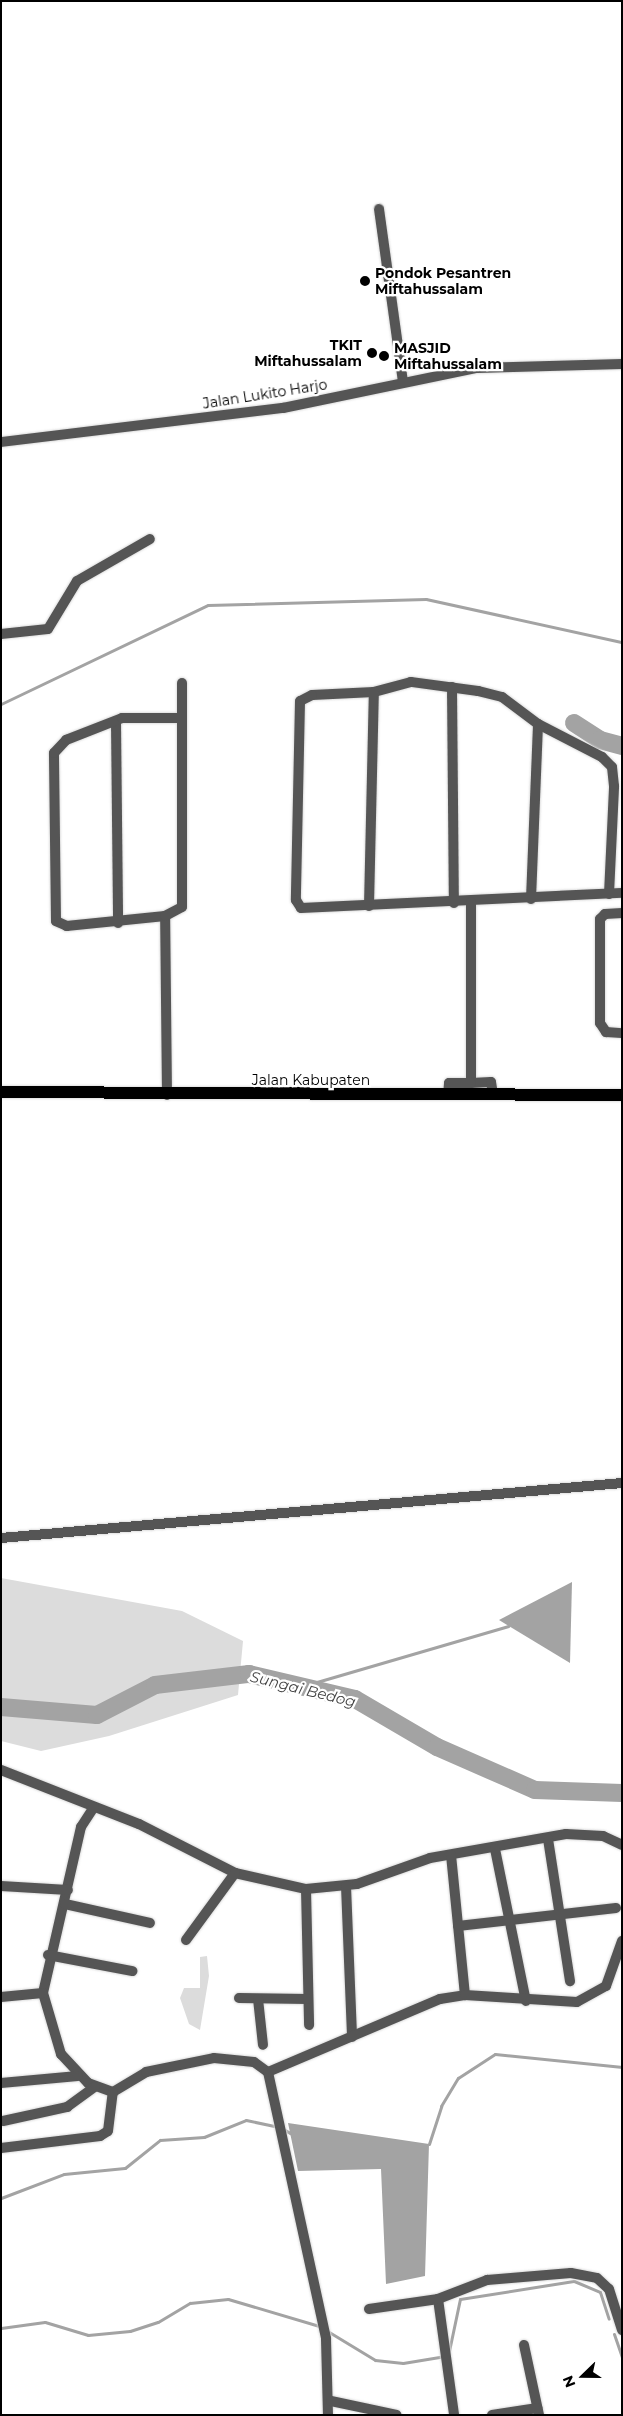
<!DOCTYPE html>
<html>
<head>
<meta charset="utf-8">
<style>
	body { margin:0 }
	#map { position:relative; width:623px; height:2416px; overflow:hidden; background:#fff; font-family:Montserrat,sans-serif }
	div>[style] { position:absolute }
	.green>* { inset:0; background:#dcdcdc }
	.water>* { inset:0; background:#a3a3a3 }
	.stream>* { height:3px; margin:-1.5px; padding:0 1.5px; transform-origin:1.5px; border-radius:1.5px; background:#a3a3a3 }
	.river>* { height:18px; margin:-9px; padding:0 9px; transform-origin:9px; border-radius:9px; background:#a3a3a3 }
	.roads { filter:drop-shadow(0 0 1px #dbdbdb) drop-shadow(0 0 1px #dbdbdb) }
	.minor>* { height:10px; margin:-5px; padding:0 5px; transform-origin:5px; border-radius:5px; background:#555 }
	.major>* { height:12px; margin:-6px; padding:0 6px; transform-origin:6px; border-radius:6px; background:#000 }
	.dots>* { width:14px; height:14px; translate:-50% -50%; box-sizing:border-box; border:2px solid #fff; border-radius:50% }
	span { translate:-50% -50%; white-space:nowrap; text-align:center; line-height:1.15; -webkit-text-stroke:4.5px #fff; paint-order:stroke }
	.poi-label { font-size:14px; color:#000; font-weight:700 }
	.left { translate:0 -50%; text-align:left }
	.right { translate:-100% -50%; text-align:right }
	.street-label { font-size:14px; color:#000 }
	.water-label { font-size:15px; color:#444; font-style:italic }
	.frame { position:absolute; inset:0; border:2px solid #000; pointer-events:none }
	.north { position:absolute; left:558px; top:2351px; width:50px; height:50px; -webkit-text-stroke:4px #fff; paint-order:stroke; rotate:248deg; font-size:14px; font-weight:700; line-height:20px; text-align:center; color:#000 }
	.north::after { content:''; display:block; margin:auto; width:18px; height:22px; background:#000; clip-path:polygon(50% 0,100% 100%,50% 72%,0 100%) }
</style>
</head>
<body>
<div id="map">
	<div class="green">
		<i style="clip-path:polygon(1px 1578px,182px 1611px,243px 1641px,238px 1695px,109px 1736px,41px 1751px,1px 1741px)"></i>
		<i style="clip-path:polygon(207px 1956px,209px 1976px,200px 2030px,189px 2024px,180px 1998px,184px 1988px,200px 1988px,200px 1957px)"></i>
	</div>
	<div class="water">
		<i style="clip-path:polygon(572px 1582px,570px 1663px,499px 1620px)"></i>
		<i style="clip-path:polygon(288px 2123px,429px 2144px,425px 2276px,386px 2284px,381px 2169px,298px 2171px)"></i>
	</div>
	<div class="stream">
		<i style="left:1px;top:704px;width:229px;rotate:-25.6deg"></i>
		<i style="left:208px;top:605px;width:218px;rotate:-1.6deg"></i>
		<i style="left:426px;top:599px;width:201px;rotate:12.4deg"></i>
		<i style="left:303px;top:1686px;width:214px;rotate:-16.3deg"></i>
		<i style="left:285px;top:2130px;width:6px;rotate:31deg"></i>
		<i style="left:429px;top:2144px;width:40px;rotate:-72deg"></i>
		<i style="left:441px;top:2106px;width:33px;rotate:-59deg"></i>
		<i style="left:458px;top:2078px;width:44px;rotate:-33deg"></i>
		<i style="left:495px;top:2054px;width:128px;rotate:5.8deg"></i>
		<i style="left:1px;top:2198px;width:67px;rotate:-20.9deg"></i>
		<i style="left:64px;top:2174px;width:61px;rotate:-5.6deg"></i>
		<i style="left:125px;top:2168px;width:45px;rotate:-38.7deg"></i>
		<i style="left:160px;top:2140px;width:44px;rotate:-3.9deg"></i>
		<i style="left:204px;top:2137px;width:45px;rotate:-22deg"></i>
		<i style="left:246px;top:2120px;width:30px;rotate:12deg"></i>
		<i style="left:1px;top:2328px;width:44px;rotate:-7.8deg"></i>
		<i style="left:45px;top:2322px;width:45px;rotate:16.8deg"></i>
		<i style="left:88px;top:2335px;width:42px;rotate:-5.4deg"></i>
		<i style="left:130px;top:2331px;width:29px;rotate:-18deg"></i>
		<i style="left:158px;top:2322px;width:37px;rotate:-31deg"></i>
		<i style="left:190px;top:2303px;width:38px;rotate:-6deg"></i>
		<i style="left:228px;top:2299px;width:95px;rotate:16.5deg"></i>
		<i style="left:329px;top:2332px;width:54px;rotate:31.3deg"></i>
		<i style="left:375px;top:2360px;width:28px;rotate:6deg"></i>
		<i style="left:403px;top:2363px;width:43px;rotate:-9.5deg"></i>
		<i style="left:614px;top:2334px;width:24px;rotate:71deg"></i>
		<i style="left:449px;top:2351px;width:53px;rotate:-78.1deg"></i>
		<i style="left:460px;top:2299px;width:115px;rotate:-9deg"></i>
		<i style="left:574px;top:2281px;width:28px;rotate:23deg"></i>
		<i style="left:600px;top:2292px;width:28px;rotate:72deg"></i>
	</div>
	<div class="river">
		<i style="left:574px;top:723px;width:31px;rotate:33deg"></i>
		<i style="left:600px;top:740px;width:23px;rotate:15deg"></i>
		<i style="left:1px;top:1707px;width:96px;rotate:4.8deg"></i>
		<i style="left:97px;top:1715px;width:65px;rotate:-27.3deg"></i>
		<i style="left:155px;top:1685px;width:95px;rotate:-6.7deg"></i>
		<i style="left:249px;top:1674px;width:109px;rotate:13.3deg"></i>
		<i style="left:355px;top:1699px;width:95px;rotate:30.3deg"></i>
		<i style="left:437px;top:1747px;width:107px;rotate:23.7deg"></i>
		<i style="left:535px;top:1790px;width:87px;rotate:2deg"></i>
	</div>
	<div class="roads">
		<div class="minor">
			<i style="left:379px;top:209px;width:175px;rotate:82.1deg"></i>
			<i style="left:1px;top:442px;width:284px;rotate:-6.9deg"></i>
			<i style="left:283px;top:408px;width:198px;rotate:-11.7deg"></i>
			<i style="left:477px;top:368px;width:145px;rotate:-1.6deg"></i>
			<i style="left:1px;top:634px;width:47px;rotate:-6.1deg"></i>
			<i style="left:48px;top:629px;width:56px;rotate:-58.9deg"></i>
			<i style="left:77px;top:581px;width:84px;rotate:-29.9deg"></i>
			<i style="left:452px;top:687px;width:216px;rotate:89.5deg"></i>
			<i style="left:116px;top:722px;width:201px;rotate:89.4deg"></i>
			<i style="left:609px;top:894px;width:108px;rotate:-87.3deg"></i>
			<i style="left:614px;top:786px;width:19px;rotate:-96deg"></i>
			<i style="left:612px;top:767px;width:14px;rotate:-135deg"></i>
			<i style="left:602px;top:757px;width:72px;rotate:-152.7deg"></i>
			<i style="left:538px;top:724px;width:45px;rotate:-143.1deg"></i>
			<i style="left:502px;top:697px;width:25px;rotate:-166deg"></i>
			<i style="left:478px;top:691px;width:68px;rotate:-172.3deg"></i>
			<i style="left:411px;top:682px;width:38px;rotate:165deg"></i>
			<i style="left:374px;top:692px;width:62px;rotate:177.2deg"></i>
			<i style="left:312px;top:695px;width:13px;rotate:153deg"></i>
			<i style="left:300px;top:701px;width:199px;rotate:91.2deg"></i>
			<i style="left:296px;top:900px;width:9px;rotate:58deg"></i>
			<i style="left:301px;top:908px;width:321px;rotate:-2.7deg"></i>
			<i style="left:531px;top:899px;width:175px;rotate:-87.7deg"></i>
			<i style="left:471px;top:902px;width:181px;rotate:90deg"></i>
			<i style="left:471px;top:1083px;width:20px;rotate:-3deg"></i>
			<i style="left:491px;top:1082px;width:13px;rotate:81deg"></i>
			<i style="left:369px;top:906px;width:214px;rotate:-88.7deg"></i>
			<i style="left:622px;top:913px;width:17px;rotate:177deg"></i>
			<i style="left:605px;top:914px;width:7px;rotate:135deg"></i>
			<i style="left:600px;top:919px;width:104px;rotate:90deg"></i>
			<i style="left:600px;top:1023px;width:11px;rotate:56deg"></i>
			<i style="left:606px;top:1032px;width:16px;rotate:4deg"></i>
			<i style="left:165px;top:916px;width:99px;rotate:174.2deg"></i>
			<i style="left:67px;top:926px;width:12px;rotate:-156deg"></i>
			<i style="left:56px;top:921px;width:168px;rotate:-90.7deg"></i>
			<i style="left:54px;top:753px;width:18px;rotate:-47deg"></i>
			<i style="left:66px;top:740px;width:60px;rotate:-21.4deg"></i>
			<i style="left:122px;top:718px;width:59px"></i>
			<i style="left:167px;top:1095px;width:179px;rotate:-90.6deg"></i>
			<i style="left:165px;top:916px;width:19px;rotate:-28deg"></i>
			<i style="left:182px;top:907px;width:224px;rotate:-90deg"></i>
			<i style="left:448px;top:1095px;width:12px;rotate:-85deg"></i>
			<i style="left:449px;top:1083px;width:22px"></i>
			<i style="left:1px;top:1538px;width:623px;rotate:-5.06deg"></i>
			<i style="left:1px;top:1770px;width:148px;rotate:21.4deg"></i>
			<i style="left:139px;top:1824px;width:108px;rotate:27deg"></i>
			<i style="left:235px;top:1873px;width:73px;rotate:12.7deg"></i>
			<i style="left:306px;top:1889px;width:51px;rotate:-5.6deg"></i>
			<i style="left:357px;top:1884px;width:77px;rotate:-19.6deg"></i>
			<i style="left:430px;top:1858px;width:138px;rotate:-10deg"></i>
			<i style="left:566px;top:1834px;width:37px;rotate:3deg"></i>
			<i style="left:603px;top:1836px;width:21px;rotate:25deg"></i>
			<i style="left:94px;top:1807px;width:24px;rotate:123deg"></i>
			<i style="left:81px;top:1827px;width:170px;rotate:102.9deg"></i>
			<i style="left:43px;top:1993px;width:64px;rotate:73.6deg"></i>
			<i style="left:61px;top:2054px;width:40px;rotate:47deg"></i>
			<i style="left:88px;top:2083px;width:27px;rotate:20deg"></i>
			<i style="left:113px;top:2092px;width:39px;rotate:-31deg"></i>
			<i style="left:146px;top:2072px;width:69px;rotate:-11.6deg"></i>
			<i style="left:214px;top:2058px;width:40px;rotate:5.7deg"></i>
			<i style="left:254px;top:2062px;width:17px;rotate:36deg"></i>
			<i style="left:268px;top:2072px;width:273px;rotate:77.7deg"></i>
			<i style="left:326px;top:2339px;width:76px;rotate:88.5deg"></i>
			<i style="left:548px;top:1839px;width:144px;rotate:81.2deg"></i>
			<i style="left:495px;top:1849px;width:155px;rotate:78.5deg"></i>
			<i style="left:451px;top:1855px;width:141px;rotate:84.3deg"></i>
			<i style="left:1px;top:1886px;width:67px;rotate:3.4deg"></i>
			<i style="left:346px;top:1886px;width:151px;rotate:87.7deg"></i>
			<i style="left:306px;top:1889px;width:136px;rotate:88.7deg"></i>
			<i style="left:65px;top:1904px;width:87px;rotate:12.6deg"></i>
			<i style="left:458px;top:1926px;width:159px;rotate:-6.5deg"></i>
			<i style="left:186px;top:1940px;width:83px;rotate:-53.8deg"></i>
			<i style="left:48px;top:1955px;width:86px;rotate:10.8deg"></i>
			<i style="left:1px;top:1997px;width:42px;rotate:-5.4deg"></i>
			<i style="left:239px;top:1998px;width:69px;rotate:0.8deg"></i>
			<i style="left:258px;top:1999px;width:46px;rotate:83.8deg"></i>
			<i style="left:268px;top:2072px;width:187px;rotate:-23deg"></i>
			<i style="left:440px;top:1999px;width:25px;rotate:-9deg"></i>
			<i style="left:465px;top:1995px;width:112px;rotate:3.6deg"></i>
			<i style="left:577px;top:2002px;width:33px;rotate:-29deg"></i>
			<i style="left:606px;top:1986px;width:48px;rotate:-70.4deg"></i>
			<i style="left:1px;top:2083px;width:77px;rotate:-5.2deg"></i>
			<i style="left:3px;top:2121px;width:66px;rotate:-12.3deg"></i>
			<i style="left:67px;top:2107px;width:34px;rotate:-36deg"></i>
			<i style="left:1px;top:2148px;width:100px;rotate:-6.9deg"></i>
			<i style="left:100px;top:2136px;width:9px;rotate:-32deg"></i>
			<i style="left:108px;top:2131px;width:39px;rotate:-83deg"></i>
			<i style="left:438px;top:2299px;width:117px;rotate:82.1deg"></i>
			<i style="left:369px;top:2309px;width:70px;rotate:-8.2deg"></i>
			<i style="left:438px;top:2299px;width:53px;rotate:-21.2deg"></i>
			<i style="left:487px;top:2280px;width:84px;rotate:-4.8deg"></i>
			<i style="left:571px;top:2273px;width:26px;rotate:11deg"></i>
			<i style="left:597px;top:2278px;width:16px;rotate:43deg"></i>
			<i style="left:609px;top:2289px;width:43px;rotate:72.4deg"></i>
			<i style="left:524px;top:2345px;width:72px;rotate:77.9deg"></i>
			<i style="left:331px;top:2401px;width:67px;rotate:12deg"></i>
			<i style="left:492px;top:2415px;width:46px;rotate:-8.8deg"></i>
		</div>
		<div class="major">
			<i style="left:1px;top:1092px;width:621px;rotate:0.28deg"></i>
		</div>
	</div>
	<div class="dots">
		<i style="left:365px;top:281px;background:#000"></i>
		<i style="left:372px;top:353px;background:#000"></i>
		<i style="left:384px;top:356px;background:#000"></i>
	</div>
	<div class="poi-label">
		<span class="left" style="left:375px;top:281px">Pondok Pesantren<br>Miftahussalam</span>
		<span class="right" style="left:362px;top:353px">TKIT<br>Miftahussalam</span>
		<span class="left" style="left:394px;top:356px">MASJID<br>Miftahussalam</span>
	</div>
	<div class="street-label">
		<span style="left:265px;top:394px;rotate:-9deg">Jalan Lukito Harjo</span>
		<span style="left:311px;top:1080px">Jalan Kabupaten</span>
	</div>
	<div class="water-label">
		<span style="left:303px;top:1689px;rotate:14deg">Sungai Bedog</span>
	</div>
	<div class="frame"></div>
	<div class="north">N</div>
</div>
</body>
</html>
